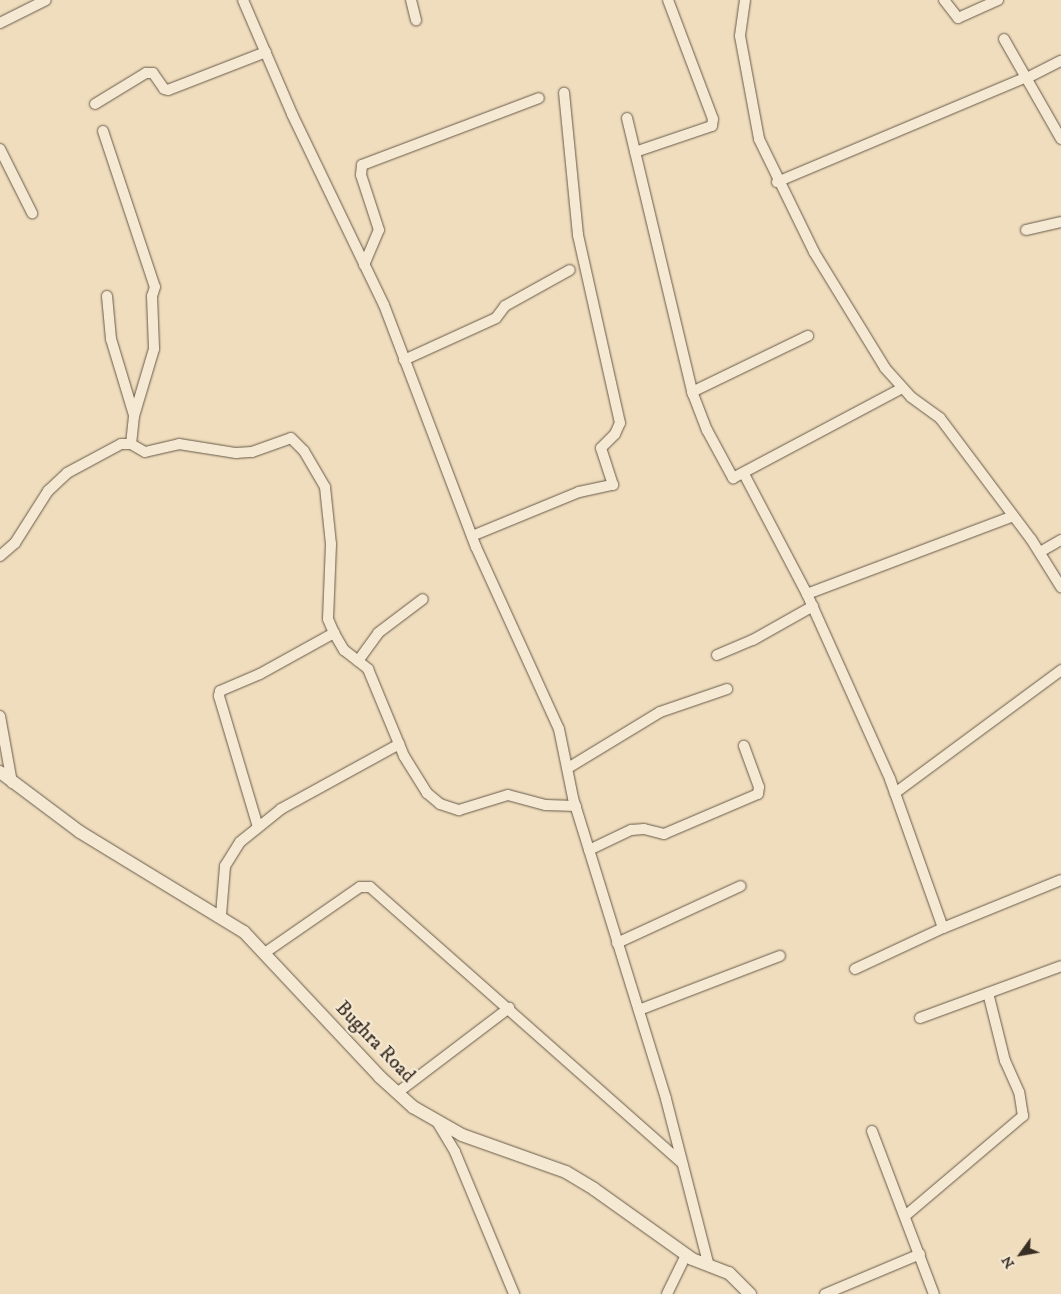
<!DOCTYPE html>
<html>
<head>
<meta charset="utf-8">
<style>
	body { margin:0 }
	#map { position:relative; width:1061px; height:1294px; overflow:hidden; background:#f0ddbd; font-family:"IM FELL DW Pica",serif }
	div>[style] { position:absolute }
	.roads { filter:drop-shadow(0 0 1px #665a4a) drop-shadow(0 0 1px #665a4a) }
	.minor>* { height:10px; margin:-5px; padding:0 5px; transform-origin:5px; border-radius:5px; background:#f5e9d4 }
	.tertiary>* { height:12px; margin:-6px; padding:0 6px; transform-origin:6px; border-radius:6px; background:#f5e9d4 }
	span { translate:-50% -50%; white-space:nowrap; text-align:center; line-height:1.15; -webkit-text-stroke:4.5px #f5e9d4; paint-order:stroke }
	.street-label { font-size:20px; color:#382e23 }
	.north { position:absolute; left:996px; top:1229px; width:50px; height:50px; -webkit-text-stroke:4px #f5e9d4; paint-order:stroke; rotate:238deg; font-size:14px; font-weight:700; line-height:20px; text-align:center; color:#382e23 }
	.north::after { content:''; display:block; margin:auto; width:18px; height:22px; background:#382e23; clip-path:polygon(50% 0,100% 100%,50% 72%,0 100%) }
</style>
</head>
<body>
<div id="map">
	<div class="roads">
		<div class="minor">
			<i style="left:243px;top:0;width:124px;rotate:66.7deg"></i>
			<i style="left:292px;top:114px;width:212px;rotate:64.3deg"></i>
			<i style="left:384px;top:305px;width:259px;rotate:69.2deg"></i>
			<i style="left:476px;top:547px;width:200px;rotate:65.5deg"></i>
			<i style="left:559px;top:729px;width:70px;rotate:78.5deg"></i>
			<i style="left:573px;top:798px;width:315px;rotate:72.8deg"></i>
			<i style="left:666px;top:1099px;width:172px;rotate:75.6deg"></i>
			<i style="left:411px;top:0;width:21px;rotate:76deg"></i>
			<i style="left:745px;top:0;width:36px;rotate:98deg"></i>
			<i style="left:740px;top:36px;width:105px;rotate:79.5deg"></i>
			<i style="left:759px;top:139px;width:126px;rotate:64deg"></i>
			<i style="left:814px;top:252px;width:136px;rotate:58.5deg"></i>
			<i style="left:885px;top:368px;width:39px;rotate:48deg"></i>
			<i style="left:911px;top:397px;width:36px;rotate:36deg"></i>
			<i style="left:940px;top:418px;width:151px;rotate:53.1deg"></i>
			<i style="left:1031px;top:539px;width:57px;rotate:58deg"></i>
			<i style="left:944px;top:0;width:23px;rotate:52deg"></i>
			<i style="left:958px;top:18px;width:44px;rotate:-24.2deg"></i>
			<i style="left:0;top:23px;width:51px;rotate:-26.6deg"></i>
			<i style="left:1004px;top:39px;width:115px;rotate:60.3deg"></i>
			<i style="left:1027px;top:78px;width:38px;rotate:-27deg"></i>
			<i style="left:95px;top:104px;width:60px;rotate:-31.3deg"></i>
			<i style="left:146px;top:73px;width:7px"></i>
			<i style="left:153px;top:73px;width:19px;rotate:55deg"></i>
			<i style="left:164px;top:89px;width:4px;rotate:14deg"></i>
			<i style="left:168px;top:90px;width:105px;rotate:-21.2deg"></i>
			<i style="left:627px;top:118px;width:284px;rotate:76.6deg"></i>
			<i style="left:693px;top:394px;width:39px;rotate:69deg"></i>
			<i style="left:707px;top:430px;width:55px;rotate:61.6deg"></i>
			<i style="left:733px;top:478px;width:191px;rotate:-28deg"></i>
			<i style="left:103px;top:131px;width:164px;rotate:71.6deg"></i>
			<i style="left:155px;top:287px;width:9px;rotate:108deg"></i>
			<i style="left:152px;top:296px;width:53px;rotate:87.8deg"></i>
			<i style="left:154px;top:349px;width:70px;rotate:106.6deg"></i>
			<i style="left:134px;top:416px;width:28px;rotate:96deg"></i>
			<i style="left:0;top:149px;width:72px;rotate:63.4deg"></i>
			<i style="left:635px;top:152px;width:81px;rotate:-18.7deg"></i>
			<i style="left:712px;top:126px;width:7px;rotate:-82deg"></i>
			<i style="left:713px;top:119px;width:127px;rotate:-110.7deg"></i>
			<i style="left:777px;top:182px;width:269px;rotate:-22.8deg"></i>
			<i style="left:1026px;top:230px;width:36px;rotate:-13deg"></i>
			<i style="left:364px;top:265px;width:38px;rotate:-67deg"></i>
			<i style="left:379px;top:230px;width:58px;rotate:-108.1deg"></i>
			<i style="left:361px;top:175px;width:10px;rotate:-84deg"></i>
			<i style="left:362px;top:165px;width:189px;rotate:-20.7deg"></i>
			<i style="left:107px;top:296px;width:43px;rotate:84.7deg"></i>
			<i style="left:111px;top:339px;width:79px;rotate:73.2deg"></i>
			<i style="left:404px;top:360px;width:101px;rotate:-24.5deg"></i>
			<i style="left:496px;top:318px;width:15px;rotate:-53deg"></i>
			<i style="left:505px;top:306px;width:74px;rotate:-29deg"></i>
			<i style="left:692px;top:392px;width:129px;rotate:-25.8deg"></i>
			<i style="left:744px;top:474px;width:136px;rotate:62.3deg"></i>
			<i style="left:807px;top:594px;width:203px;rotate:65.8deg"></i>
			<i style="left:890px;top:779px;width:158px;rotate:70.4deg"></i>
			<i style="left:472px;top:536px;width:116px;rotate:-22.4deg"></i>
			<i style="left:579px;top:492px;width:35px;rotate:-12deg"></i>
			<i style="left:613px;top:485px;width:39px;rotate:-108deg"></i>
			<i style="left:601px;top:448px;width:20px;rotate:-45deg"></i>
			<i style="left:615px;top:434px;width:12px;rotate:-66deg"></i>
			<i style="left:620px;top:423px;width:193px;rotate:-102.6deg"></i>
			<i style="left:578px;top:235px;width:143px;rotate:-95.6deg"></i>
			<i style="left:1040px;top:552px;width:24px;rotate:-30deg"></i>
			<i style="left:0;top:556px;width:20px;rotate:-41deg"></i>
			<i style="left:15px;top:543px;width:62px;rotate:-57.6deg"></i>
			<i style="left:48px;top:491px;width:26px;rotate:-43deg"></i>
			<i style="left:67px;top:473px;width:61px;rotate:-28.2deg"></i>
			<i style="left:121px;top:444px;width:10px"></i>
			<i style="left:131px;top:444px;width:16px;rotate:30deg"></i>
			<i style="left:145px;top:452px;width:35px;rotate:-13deg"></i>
			<i style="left:179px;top:444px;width:58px;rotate:9deg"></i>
			<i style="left:236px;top:453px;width:16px;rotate:-4deg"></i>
			<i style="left:252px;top:452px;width:41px;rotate:-19.7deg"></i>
			<i style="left:291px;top:438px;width:18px;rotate:45deg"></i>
			<i style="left:304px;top:451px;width:42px;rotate:59.7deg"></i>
			<i style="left:325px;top:487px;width:57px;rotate:84deg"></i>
			<i style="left:331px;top:544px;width:75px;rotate:92.3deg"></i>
			<i style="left:328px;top:619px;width:15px;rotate:67deg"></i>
			<i style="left:334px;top:633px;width:20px;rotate:60deg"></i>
			<i style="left:344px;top:650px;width:31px;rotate:38deg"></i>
			<i style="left:368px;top:669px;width:94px;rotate:67.5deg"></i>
			<i style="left:404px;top:756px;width:44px;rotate:58.1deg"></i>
			<i style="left:427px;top:793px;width:17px;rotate:40deg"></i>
			<i style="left:440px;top:804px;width:20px;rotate:18deg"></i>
			<i style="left:459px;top:810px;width:51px;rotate:-17deg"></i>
			<i style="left:508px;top:795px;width:39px;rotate:15deg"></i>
			<i style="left:546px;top:805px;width:30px;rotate:2deg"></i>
			<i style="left:807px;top:594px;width:220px;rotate:-20.7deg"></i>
			<i style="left:717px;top:655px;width:39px;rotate:-23deg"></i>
			<i style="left:753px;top:640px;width:69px;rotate:-29.5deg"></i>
			<i style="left:358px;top:661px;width:34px;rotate:-54deg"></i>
			<i style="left:378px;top:633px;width:56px;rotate:-37.1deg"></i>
			<i style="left:0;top:716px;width:68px;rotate:79.8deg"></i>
			<i style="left:568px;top:768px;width:108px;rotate:-31.3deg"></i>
			<i style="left:660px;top:712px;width:71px;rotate:-18.9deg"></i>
			<i style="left:895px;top:793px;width:207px;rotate:-36.5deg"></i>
			<i style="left:258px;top:827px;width:137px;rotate:-106.6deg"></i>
			<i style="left:219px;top:696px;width:5px;rotate:-79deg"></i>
			<i style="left:220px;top:691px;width:43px;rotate:-23deg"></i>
			<i style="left:260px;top:674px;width:85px;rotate:-29deg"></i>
			<i style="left:589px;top:850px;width:47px;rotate:-25.5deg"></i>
			<i style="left:631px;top:830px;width:13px;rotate:-4deg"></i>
			<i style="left:644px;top:829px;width:21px;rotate:14deg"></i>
			<i style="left:664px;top:834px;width:102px;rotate:-23.1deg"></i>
			<i style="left:758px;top:794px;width:7px;rotate:-82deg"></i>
			<i style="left:759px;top:787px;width:44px;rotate:-110.1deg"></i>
			<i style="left:221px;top:915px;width:49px;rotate:-85.3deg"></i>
			<i style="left:225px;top:866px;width:28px;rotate:-58deg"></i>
			<i style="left:240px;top:842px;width:53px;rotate:-38.8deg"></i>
			<i style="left:281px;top:809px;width:135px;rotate:-28.8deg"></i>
			<i style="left:617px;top:943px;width:136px;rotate:-24.7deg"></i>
			<i style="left:266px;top:952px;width:114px;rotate:-34.7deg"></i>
			<i style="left:360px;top:887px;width:10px"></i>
			<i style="left:370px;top:887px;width:417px;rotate:41.5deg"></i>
			<i style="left:855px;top:969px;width:97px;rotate:-25deg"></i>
			<i style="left:943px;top:928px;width:127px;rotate:-22.1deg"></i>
			<i style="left:639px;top:1010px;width:151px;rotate:-21deg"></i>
			<i style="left:920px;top:1018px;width:150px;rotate:-20.2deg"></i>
			<i style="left:397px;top:1093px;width:141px;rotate:-37.2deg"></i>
			<i style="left:436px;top:1120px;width:37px;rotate:59deg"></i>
			<i style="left:455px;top:1152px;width:154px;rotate:67.4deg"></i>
			<i style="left:872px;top:1131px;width:174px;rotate:69.2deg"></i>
			<i style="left:905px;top:1216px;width:155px;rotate:-40.3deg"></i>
			<i style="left:1023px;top:1116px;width:24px;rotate:-99deg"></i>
			<i style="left:1019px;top:1092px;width:34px;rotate:-114deg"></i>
			<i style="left:1005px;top:1061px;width:70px;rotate:-104deg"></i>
			<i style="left:667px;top:1294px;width:43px;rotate:-64deg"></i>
			<i style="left:825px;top:1294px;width:103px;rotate:-22.8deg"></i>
		</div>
		<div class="tertiary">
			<i style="left:0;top:772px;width:100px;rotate:36.9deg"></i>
			<i style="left:80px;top:832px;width:192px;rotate:31.4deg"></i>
			<i style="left:244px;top:932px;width:199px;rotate:46.8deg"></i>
			<i style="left:380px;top:1077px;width:45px;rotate:42.3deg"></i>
			<i style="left:413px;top:1107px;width:56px;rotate:29.7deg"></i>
			<i style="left:462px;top:1135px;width:110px;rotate:19.6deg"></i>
			<i style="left:566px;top:1172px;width:33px;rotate:31deg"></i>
			<i style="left:594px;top:1189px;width:120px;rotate:35.5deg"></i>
			<i style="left:692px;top:1259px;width:40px;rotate:21deg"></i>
			<i style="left:729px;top:1273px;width:30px;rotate:45deg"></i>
		</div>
	</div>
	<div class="street-label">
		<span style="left:375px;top:1042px;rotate:46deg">Bughra Road</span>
	</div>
	<div class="north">N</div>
</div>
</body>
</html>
